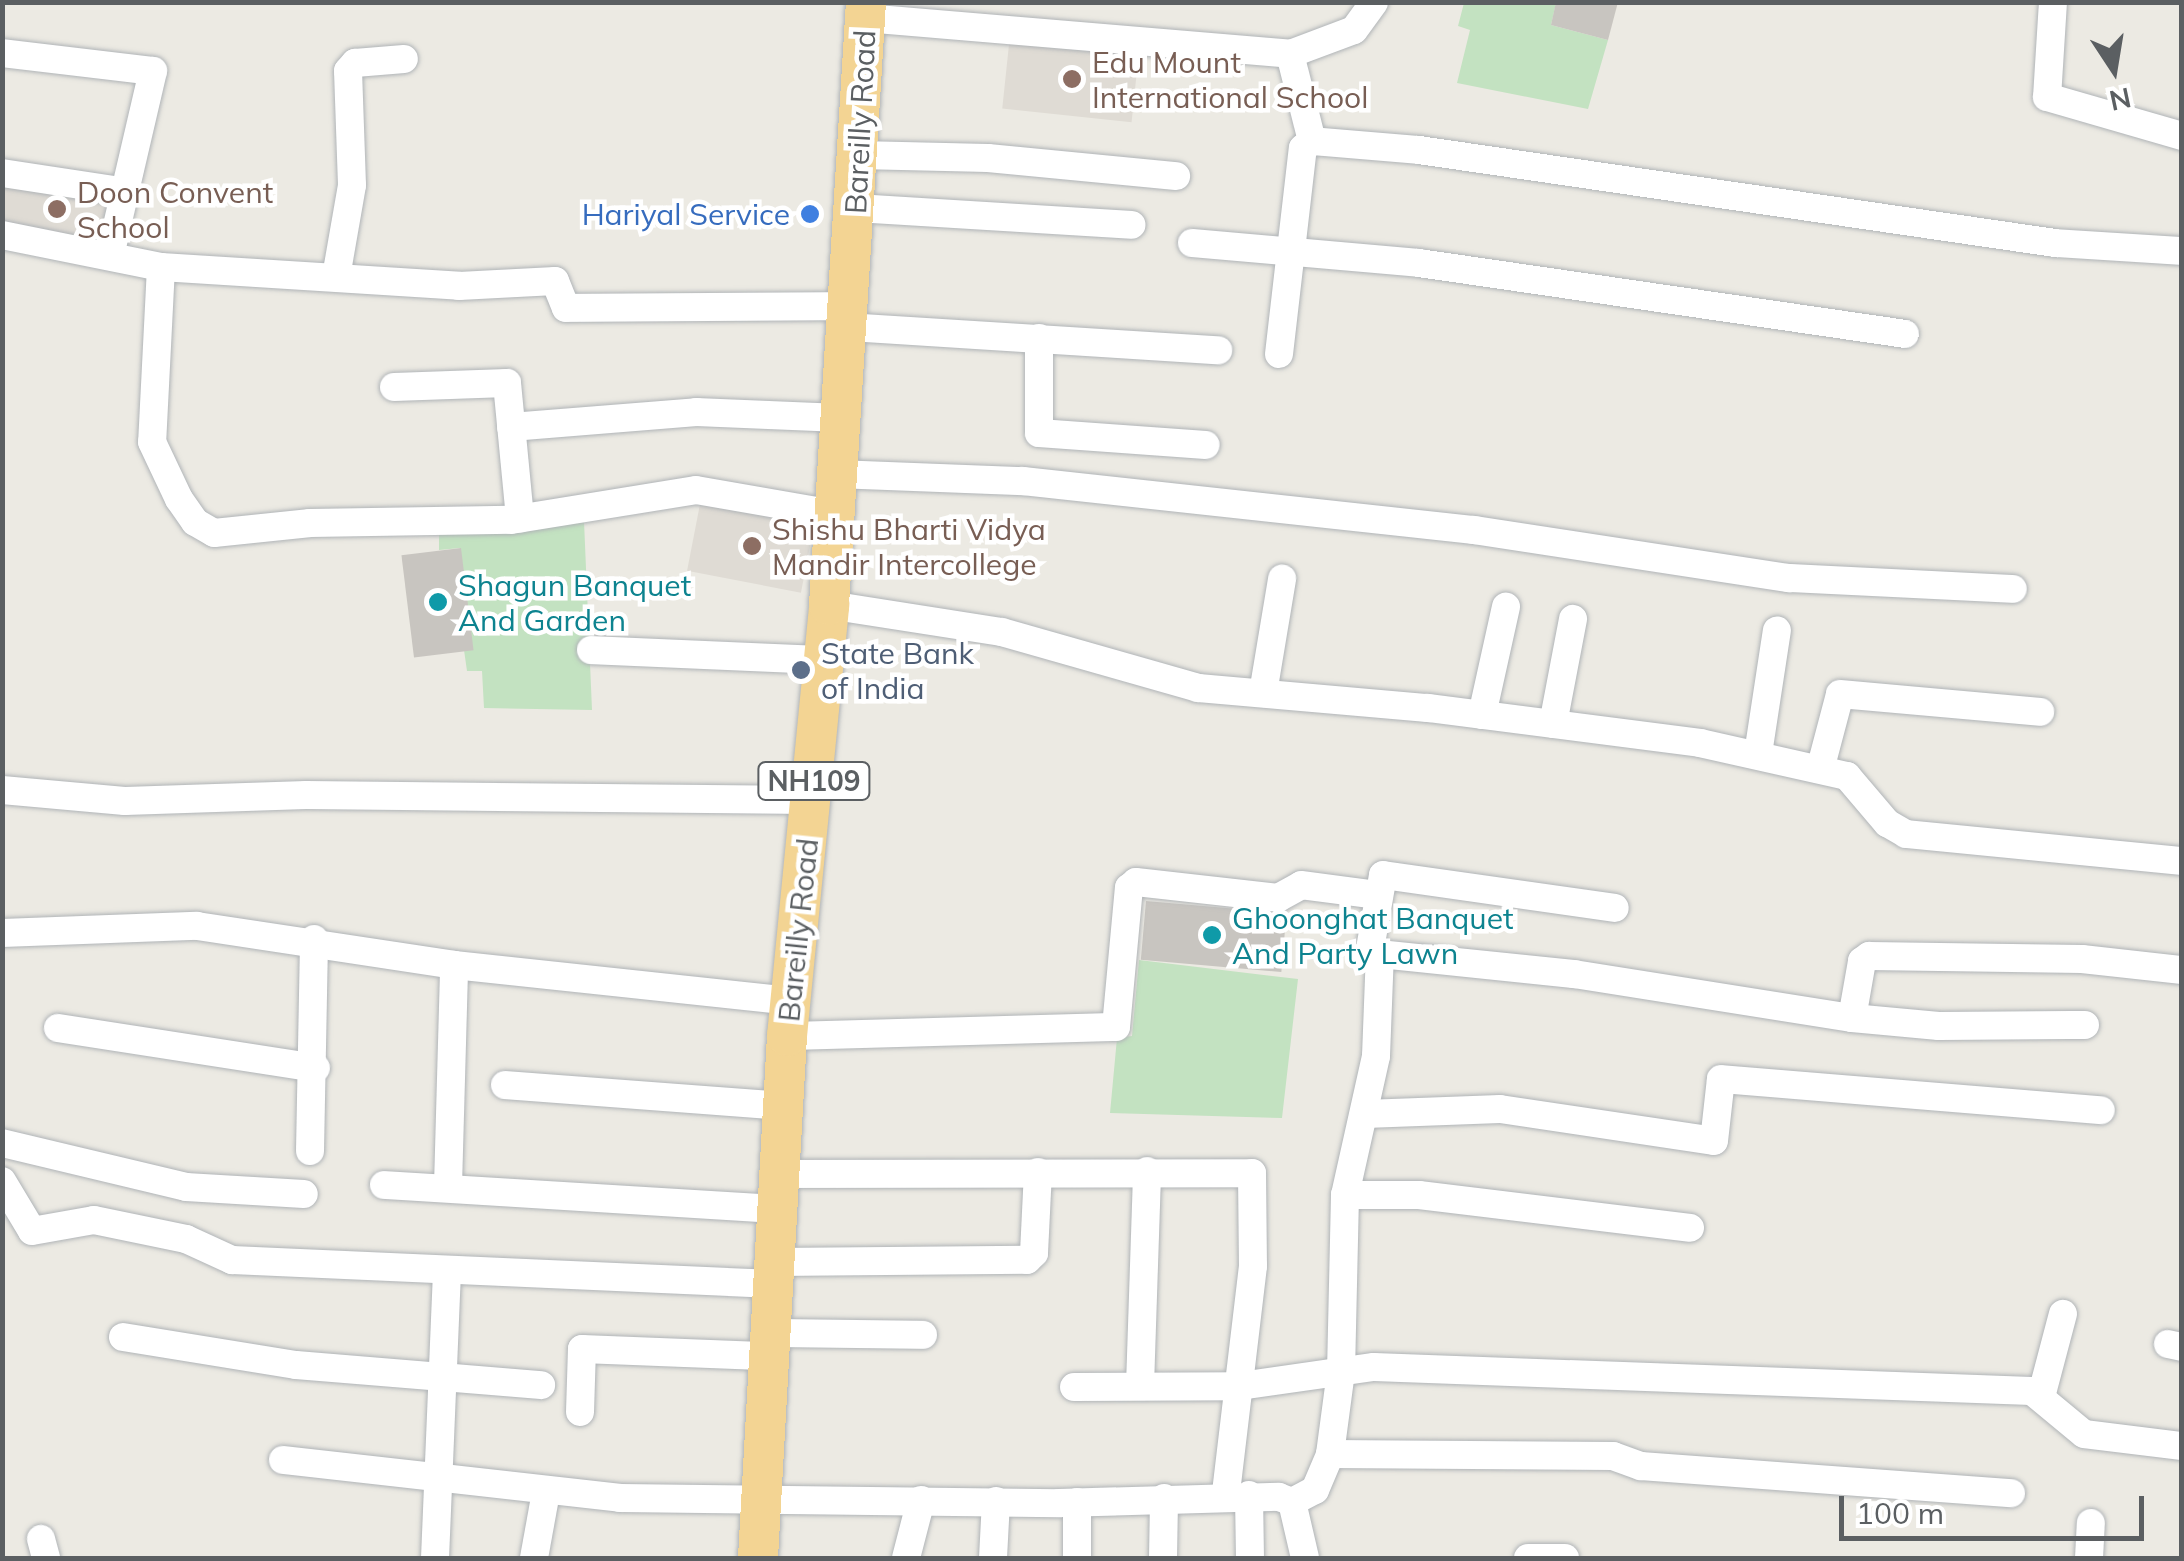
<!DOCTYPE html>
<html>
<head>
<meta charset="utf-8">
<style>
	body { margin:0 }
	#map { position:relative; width:2184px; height:1561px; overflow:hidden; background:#eceae3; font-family:Mulish,sans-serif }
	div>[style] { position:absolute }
	.education>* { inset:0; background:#dfdbd4; transform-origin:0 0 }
	.green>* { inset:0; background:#c3e2c1 }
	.building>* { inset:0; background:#c8c5c0; transform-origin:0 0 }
	.roads { filter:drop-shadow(0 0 2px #b0b4b7) drop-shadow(0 0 2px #b0b4b7) }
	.minor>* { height:28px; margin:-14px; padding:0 14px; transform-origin:14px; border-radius:14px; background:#fff }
	.highway>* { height:40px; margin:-20px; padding:0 20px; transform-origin:20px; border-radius:20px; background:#f3d493 }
	.dots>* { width:28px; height:28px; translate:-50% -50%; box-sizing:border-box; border:5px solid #fff; border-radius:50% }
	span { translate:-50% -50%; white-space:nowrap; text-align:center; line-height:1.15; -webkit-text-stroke:9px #fff; paint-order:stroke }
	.shield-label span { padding:2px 8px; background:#fff; border:2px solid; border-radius:8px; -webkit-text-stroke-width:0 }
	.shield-label { font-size:28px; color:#5b5f62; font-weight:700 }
	.education-label { font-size:30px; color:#785e54 }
	.left { translate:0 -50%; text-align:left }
	.street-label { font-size:30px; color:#5b5f62 }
	.shop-label { font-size:30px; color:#366cbe }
	.right { translate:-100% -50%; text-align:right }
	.culture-label { font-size:30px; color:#0d838f }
	.service-label { font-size:30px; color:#4e5e75 }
	.frame { position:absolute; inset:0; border:5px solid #5b5f62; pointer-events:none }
	.north { position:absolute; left:2064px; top:20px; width:100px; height:100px; -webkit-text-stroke:8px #fff; paint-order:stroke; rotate:168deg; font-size:28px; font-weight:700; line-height:40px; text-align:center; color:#5b5f62 }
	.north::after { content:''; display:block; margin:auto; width:35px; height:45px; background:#5b5f62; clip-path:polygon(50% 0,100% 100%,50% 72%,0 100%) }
	.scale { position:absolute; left:1839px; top:1496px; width:305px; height:45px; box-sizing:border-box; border:5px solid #5b5f62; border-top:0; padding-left:12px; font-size:30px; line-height:35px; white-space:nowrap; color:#5b5f62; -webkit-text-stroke:8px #fff; paint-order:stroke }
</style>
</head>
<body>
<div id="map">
	<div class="education">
		<i style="left:1010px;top:35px;width:130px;height:74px;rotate:6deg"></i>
		<i style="clip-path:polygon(3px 174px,117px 189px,101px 248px,3px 229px)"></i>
		<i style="left:701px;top:499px;width:116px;height:73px;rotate:11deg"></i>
	</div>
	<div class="green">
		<i style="clip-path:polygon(1464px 3px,1556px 3px,1551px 25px,1608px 40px,1588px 109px,1457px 83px,1470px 30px,1458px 26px)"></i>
		<i style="clip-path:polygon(584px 521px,592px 710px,484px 708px,482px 671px,467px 671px,464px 650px,460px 548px,439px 550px,439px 532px)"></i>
		<i style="clip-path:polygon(1139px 960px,1298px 979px,1282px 1118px,1110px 1113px,1117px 1038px,1132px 1036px)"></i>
	</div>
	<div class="building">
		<i style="clip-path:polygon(1556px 2px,1618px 2px,1608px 40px,1551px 25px)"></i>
		<i style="left:461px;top:548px;width:103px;height:60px;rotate:83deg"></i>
		<i style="left:1146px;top:901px;width:141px;height:59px;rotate:5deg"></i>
	</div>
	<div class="roads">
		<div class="minor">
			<i style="left:2053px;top:2px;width:95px;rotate:93.6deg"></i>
			<i style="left:2047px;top:97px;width:141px;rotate:16.1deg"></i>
			<i style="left:865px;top:18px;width:427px;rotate:4.8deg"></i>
			<i style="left:1290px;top:54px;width:68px;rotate:-20.6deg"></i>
			<i style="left:1354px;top:30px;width:34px;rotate:-54deg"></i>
			<i style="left:2px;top:53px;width:152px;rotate:6.8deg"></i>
			<i style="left:153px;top:71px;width:190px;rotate:103.1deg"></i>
			<i style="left:1290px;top:54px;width:90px;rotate:75.8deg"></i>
			<i style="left:859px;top:155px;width:129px;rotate:1.3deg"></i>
			<i style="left:988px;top:158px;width:189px;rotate:5.5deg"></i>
			<i style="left:2px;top:173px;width:125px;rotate:8.7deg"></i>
			<i style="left:856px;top:208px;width:276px;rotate:3.5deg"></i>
			<i style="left:2px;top:235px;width:162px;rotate:11.4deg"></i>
			<i style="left:161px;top:267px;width:299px;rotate:3.6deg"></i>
			<i style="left:459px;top:286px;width:96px;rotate:-3deg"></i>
			<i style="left:555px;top:281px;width:29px;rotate:68deg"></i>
			<i style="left:566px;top:308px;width:284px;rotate:-0.4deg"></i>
			<i style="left:1192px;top:243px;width:228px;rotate:5deg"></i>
			<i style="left:1419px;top:263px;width:491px;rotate:8.3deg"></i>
			<i style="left:161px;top:267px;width:175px;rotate:92.9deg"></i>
			<i style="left:152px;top:442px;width:63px;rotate:64.7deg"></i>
			<i style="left:179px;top:499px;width:28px;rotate:55deg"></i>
			<i style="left:195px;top:522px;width:22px;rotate:30deg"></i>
			<i style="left:214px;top:533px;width:97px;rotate:-5.9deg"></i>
			<i style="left:310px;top:523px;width:201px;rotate:-0.9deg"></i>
			<i style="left:511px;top:520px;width:187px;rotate:-9.2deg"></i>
			<i style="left:696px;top:490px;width:140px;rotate:9.9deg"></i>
			<i style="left:336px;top:277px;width:93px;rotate:-80.1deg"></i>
			<i style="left:352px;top:185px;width:114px;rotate:-92deg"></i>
			<i style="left:348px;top:71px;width:11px;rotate:-49deg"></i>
			<i style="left:355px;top:63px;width:49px;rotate:-4.7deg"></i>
			<i style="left:848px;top:327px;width:371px;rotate:3.6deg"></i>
			<i style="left:1039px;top:338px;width:95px;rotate:90deg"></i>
			<i style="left:1039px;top:433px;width:167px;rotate:4.1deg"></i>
			<i style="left:1279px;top:354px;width:207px;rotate:-83.4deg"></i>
			<i style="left:1303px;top:148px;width:11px;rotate:-38deg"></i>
			<i style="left:1312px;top:141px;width:107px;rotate:4.8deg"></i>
			<i style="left:1419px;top:150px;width:643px;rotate:8.32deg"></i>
			<i style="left:2055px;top:243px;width:127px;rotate:3.6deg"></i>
			<i style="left:394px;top:387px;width:113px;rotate:-2deg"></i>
			<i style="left:507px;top:383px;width:136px;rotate:84.5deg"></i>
			<i style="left:511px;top:427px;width:186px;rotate:-4.6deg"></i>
			<i style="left:696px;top:412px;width:145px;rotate:2.4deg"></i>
			<i style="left:837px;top:474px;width:186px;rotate:2.2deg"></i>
			<i style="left:1023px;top:481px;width:454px;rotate:6.2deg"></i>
			<i style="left:1474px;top:530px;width:319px;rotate:8.7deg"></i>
			<i style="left:1789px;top:578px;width:224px;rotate:2.8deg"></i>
			<i style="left:829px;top:605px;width:175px;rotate:8.9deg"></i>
			<i style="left:1002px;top:632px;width:204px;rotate:15.9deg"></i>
			<i style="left:1198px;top:688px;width:231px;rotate:5deg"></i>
			<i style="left:1428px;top:708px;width:274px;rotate:7.3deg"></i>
			<i style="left:1700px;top:743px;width:151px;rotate:12.7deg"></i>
			<i style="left:1847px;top:776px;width:62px;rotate:49.6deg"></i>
			<i style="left:1887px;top:823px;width:22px;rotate:30deg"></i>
			<i style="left:1906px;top:834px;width:277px;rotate:5.6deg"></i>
			<i style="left:591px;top:650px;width:233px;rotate:2.5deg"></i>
			<i style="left:1263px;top:693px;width:116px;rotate:-80.5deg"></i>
			<i style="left:1482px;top:715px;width:111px;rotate:-77.5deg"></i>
			<i style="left:1553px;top:724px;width:107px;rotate:-79.2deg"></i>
			<i style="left:1758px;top:754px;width:125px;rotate:-81.3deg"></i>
			<i style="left:1821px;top:766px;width:74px;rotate:-75.2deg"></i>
			<i style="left:1840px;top:694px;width:201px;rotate:5.1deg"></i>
			<i style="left:2px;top:790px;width:123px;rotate:5.1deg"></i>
			<i style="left:125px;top:801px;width:181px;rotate:-1.9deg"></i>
			<i style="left:306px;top:795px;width:506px;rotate:0.57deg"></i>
			<i style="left:2px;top:933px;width:195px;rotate:-2.1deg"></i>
			<i style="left:197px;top:926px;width:260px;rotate:8.6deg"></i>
			<i style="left:454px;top:965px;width:338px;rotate:6.1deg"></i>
			<i style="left:1380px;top:954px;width:11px;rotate:-153deg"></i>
			<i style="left:1370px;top:949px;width:75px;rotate:-80deg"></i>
			<i style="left:1383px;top:875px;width:234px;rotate:8.1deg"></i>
			<i style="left:1852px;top:1018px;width:58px;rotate:-80deg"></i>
			<i style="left:1862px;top:961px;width:9px;rotate:-36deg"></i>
			<i style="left:1869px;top:956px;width:213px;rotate:0.8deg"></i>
			<i style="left:2082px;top:959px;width:101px;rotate:6.3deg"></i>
			<i style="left:58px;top:1028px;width:261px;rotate:8.8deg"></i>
			<i style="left:787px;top:1036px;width:329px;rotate:-1.6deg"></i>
			<i style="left:1116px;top:1027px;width:140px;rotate:-84.7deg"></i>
			<i style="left:1129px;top:888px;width:9px;rotate:-41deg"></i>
			<i style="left:1136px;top:882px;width:143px;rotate:6.4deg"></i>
			<i style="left:1278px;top:898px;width:26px;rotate:-29deg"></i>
			<i style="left:1301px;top:885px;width:78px;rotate:7.4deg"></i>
			<i style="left:505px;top:1085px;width:279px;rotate:4.3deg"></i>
			<i style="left:1365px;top:1114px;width:135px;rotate:-2.1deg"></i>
			<i style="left:1500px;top:1109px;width:216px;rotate:8.5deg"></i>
			<i style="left:1714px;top:1141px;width:62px;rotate:-83.6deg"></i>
			<i style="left:1721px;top:1079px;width:381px;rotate:4.7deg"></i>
			<i style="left:2px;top:1143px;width:189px;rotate:13.4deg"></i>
			<i style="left:186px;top:1187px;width:118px;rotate:3.4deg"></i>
			<i style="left:310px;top:1151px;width:212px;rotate:-88.9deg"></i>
			<i style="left:779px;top:1174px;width:473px;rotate:-0.1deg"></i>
			<i style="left:1252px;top:1173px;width:93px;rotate:89.4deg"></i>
			<i style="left:1253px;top:1266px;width:230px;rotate:96.8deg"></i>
			<i style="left:2px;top:1181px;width:58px;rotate:59deg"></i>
			<i style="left:32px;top:1231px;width:63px;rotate:-10.1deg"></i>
			<i style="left:94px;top:1220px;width:94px;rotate:11.7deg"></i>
			<i style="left:186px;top:1239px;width:51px;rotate:24.5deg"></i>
			<i style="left:232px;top:1260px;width:543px;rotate:2.54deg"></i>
			<i style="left:384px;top:1185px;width:395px;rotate:3.5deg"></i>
			<i style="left:448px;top:1186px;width:221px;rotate:-88.4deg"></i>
			<i style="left:1345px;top:1195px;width:74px"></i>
			<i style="left:1419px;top:1195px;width:273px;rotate:6.9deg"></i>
			<i style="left:775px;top:1262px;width:252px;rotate:-0.5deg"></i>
			<i style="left:1027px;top:1260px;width:10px;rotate:-45deg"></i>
			<i style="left:1034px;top:1253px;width:81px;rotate:-87.2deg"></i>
			<i style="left:770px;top:1333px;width:153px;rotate:0.7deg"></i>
			<i style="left:123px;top:1337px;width:175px;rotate:9.2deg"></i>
			<i style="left:296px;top:1365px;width:246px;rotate:4.7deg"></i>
			<i style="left:2168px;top:1344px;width:14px;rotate:12deg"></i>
			<i style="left:1140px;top:1386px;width:215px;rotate:-88.1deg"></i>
			<i style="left:1074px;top:1387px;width:166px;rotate:-0.3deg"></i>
			<i style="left:1240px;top:1386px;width:135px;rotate:-8.1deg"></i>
			<i style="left:1374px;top:1367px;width:658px;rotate:2.09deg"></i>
			<i style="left:2032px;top:1391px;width:67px;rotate:39.6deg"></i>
			<i style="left:2084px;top:1434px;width:99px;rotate:7deg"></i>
			<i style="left:2041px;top:1397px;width:86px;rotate:-75.2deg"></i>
			<i style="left:580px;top:1412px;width:63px;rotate:-88.2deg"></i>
			<i style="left:582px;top:1349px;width:186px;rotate:2.2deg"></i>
			<i style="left:1330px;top:1454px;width:283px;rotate:0.4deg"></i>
			<i style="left:1613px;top:1456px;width:30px;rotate:20deg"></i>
			<i style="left:1641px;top:1466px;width:371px;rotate:4.2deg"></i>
			<i style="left:283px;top:1460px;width:339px;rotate:6.4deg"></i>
			<i style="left:620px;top:1498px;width:439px;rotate:0.7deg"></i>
			<i style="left:1059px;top:1503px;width:220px;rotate:-1.6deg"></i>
			<i style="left:1279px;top:1497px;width:14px;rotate:21deg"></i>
			<i style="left:1292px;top:1502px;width:57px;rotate:76.9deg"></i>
			<i style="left:1249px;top:1495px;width:63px;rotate:89.1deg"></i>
			<i style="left:1077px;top:1502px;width:56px;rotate:90deg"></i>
			<i style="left:1292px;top:1502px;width:26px;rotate:-28deg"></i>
			<i style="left:1315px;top:1490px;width:39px;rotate:-67deg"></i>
			<i style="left:1330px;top:1454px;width:83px;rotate:-82.4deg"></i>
			<i style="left:1341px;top:1372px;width:177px;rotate:-88.7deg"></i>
			<i style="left:1345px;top:1195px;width:142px;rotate:-77.4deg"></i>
			<i style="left:1376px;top:1056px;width:102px;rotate:-87.8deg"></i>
			<i style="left:1380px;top:954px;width:195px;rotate:5.9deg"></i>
			<i style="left:1574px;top:974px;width:281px;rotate:9deg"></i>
			<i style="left:1852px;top:1018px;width:87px;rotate:5.3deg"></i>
			<i style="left:1939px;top:1026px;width:146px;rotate:-0.4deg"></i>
			<i style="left:41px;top:1539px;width:20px;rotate:75deg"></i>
			<i style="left:435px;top:1558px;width:288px;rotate:-87.6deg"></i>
			<i style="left:534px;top:1558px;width:67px;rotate:-79.7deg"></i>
			<i style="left:906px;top:1558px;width:60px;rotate:-75.5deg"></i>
			<i style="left:993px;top:1558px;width:57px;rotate:-87deg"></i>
			<i style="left:1163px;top:1558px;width:60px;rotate:-89deg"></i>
			<i style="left:1528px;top:1558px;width:37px"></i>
			<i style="left:2089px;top:1558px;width:35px;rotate:-87deg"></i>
		</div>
		<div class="highway">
			<i style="left:758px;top:1558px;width:523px;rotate:-86.82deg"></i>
			<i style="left:787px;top:1036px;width:433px;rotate:-84.4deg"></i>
			<i style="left:829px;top:605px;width:604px;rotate:-86.49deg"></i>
		</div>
	</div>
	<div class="dots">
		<i style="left:1072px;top:79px;background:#8d6e63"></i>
		<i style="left:57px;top:209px;background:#8d6e63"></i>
		<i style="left:810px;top:214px;background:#3f7fe0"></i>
		<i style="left:752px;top:546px;background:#8d6e63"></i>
		<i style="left:438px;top:602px;background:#0f9aa8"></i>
		<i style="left:801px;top:670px;background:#5c6f8a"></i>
		<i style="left:1212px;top:935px;background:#0f9aa8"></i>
	</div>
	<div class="shield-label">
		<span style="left:814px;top:781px">NH109</span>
	</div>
	<div class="education-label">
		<span class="left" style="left:1092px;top:79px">Edu Mount<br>International School</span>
		<span class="left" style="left:77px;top:209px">Doon Convent<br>School</span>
		<span class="left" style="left:772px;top:546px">Shishu Bharti Vidya<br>Mandir Intercollege</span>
	</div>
	<div class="street-label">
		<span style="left:860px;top:122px;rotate:-87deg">Bareilly Road</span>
		<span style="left:798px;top:930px;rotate:-84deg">Bareilly Road</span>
	</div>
	<div class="shop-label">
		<span class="right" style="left:790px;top:214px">Hariyal Service</span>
	</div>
	<div class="culture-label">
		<span class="left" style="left:458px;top:602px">Shagun Banquet<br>And Garden</span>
		<span class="left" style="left:1232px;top:935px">Ghoonghat Banquet<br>And Party Lawn</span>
	</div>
	<div class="service-label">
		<span class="left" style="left:821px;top:670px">State Bank<br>of India</span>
	</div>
	<div class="frame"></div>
	<div class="north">N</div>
	<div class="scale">100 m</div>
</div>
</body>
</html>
